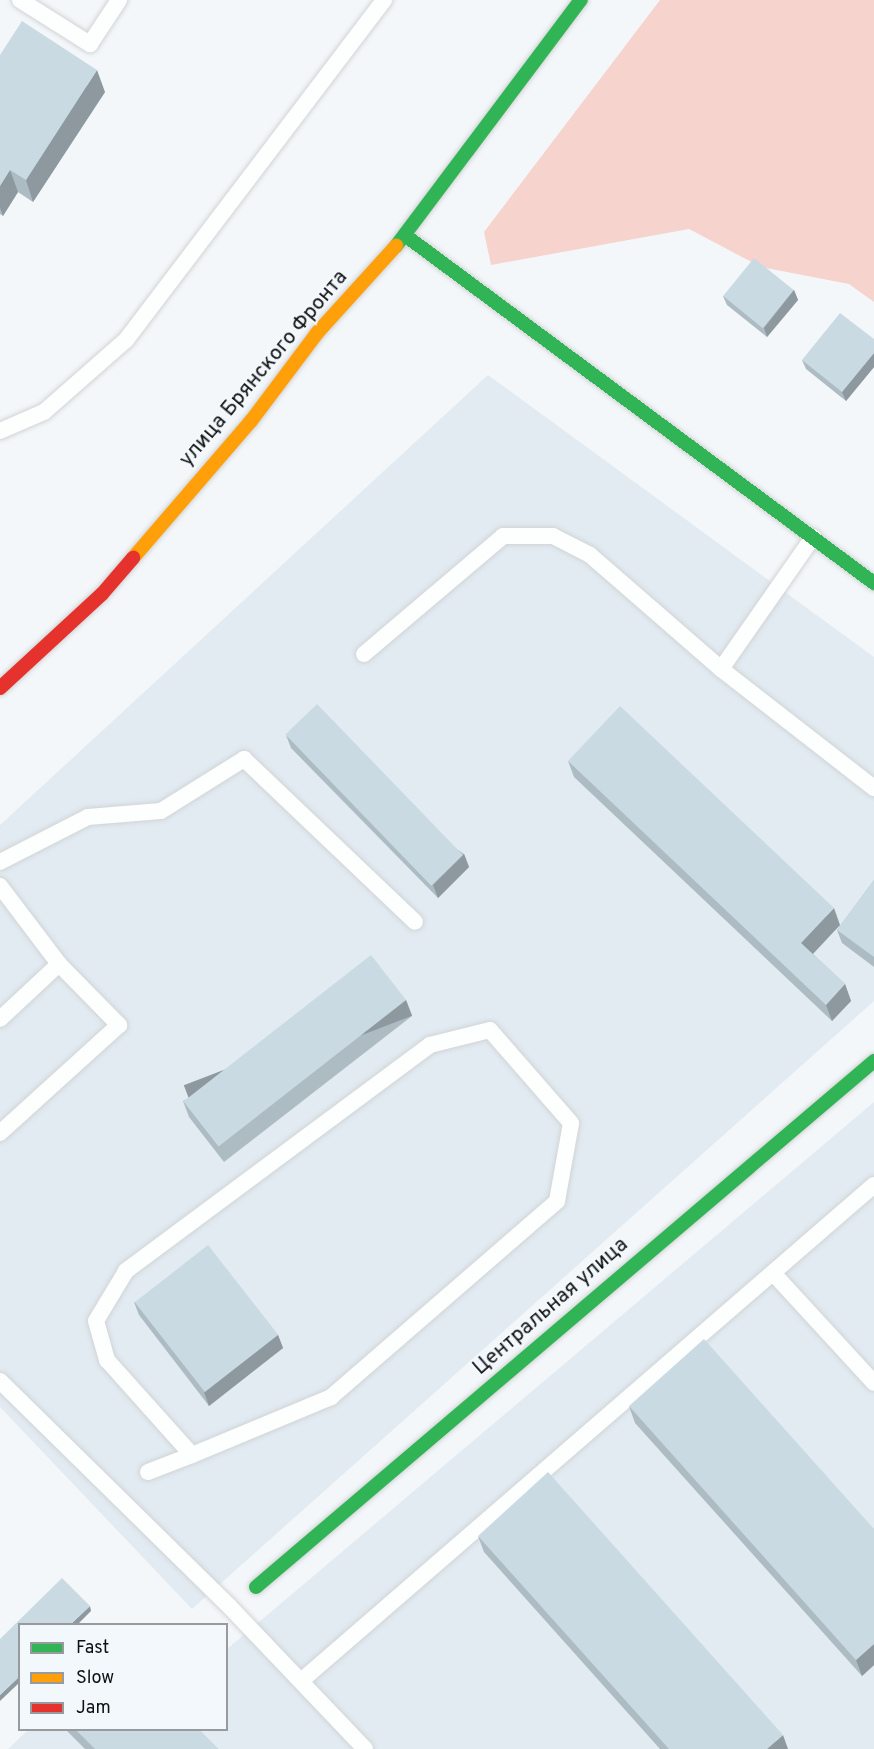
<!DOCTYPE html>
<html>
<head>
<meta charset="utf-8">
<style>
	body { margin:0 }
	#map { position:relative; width:874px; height:1749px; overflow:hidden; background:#f4f7fa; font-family:Overpass,sans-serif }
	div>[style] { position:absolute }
	.built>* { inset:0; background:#e2ebf2 }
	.green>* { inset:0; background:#f6d4cd }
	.roads { filter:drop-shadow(0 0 2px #d1d4d5) drop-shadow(0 0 2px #d1d4d5) }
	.lane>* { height:16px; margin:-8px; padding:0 8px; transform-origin:8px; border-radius:8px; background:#fdfefe }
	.fast>* { height:14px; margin:-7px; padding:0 7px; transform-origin:7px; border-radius:7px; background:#30b455 }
	.slow>* { height:14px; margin:-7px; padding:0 7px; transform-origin:7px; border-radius:7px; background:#ff9f0a }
	.jam>* { height:14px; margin:-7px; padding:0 7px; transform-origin:7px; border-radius:7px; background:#e5322d }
	.wall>* { inset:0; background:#adbbc3 }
	.shaded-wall>* { inset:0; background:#8d999f; transform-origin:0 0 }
	.building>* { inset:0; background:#c9dae3; transform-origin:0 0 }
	span { translate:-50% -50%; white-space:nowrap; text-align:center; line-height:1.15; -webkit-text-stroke:4.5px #f2f8fc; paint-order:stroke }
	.street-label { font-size:21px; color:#0e1011 }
	.legend { position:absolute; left:18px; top:1623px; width:210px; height:108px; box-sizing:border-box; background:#f2f8fc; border:2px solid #979b9e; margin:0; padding:8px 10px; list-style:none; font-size:18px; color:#0e1011 }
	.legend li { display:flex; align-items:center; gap:12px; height:30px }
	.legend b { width:30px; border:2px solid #979b9e }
</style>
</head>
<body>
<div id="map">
	<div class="built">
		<i style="clip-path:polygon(488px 375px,874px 657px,874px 1001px,192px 1609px,0 1407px,0 825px)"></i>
		<i style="clip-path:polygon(874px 1102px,874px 1749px,8px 1749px,28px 1730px,226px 1730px,227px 1649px)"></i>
	</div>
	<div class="green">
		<i style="clip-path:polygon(660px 0,874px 0,874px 302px,849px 284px,761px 267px,689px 229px,491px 265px,484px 232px)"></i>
	</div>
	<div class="roads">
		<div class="lane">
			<i style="left:20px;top:0;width:83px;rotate:32.2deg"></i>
			<i style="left:90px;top:44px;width:53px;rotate:-56.6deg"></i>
			<i style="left:0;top:431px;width:48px;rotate:-23.4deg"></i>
			<i style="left:44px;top:412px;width:109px;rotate:-41.3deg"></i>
			<i style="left:126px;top:340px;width:427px;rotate:-52.8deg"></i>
			<i style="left:364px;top:654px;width:182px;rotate:-40.3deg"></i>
			<i style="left:503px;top:536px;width:50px"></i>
			<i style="left:553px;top:536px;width:42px;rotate:27.2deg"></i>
			<i style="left:590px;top:555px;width:174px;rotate:41deg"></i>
			<i style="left:721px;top:669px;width:194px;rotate:37.9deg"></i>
			<i style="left:721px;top:669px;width:161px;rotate:-55.1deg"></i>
			<i style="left:0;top:862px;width:99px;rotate:-27.1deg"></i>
			<i style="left:88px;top:817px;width:73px;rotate:-4.7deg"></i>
			<i style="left:161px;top:811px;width:98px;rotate:-32.1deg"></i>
			<i style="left:244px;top:759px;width:236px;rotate:43.6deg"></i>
			<i style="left:0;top:886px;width:98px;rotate:52.9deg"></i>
			<i style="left:59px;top:964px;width:86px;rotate:45.5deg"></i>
			<i style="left:119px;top:1025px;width:161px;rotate:137.8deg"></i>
			<i style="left:0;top:1019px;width:81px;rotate:-43deg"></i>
			<i style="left:773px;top:1273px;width:149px;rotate:47.4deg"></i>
			<i style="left:0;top:1381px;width:321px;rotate:44.5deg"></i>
			<i style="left:229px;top:1606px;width:197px;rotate:46.4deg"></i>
			<i style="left:148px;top:1472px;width:47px;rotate:-21.1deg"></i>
			<i style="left:192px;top:1455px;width:151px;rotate:-22.6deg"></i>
			<i style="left:331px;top:1397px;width:299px;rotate:-40.9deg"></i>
			<i style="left:557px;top:1201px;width:79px;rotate:-79.8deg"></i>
			<i style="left:571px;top:1123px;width:123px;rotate:-131.1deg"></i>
			<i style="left:490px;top:1030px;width:62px;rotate:166deg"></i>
			<i style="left:430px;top:1045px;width:379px;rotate:143.4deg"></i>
			<i style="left:126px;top:1271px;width:58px;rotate:121deg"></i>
			<i style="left:96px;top:1321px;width:41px;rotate:74.2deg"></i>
			<i style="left:107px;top:1360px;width:127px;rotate:48.2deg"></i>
			<i style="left:301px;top:1681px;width:758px;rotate:-40.88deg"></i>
		</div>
		<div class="fast">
			<i style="left:406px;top:236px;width:583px;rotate:36.56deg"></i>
			<i style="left:396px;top:246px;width:308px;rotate:-53.1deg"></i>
			<i style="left:256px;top:1587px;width:812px;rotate:-40.4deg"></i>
		</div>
		<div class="slow">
			<i style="left:133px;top:558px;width:181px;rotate:-49.3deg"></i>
			<i style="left:251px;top:421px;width:110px;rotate:-53.1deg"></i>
			<i style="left:317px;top:333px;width:118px;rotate:-47.8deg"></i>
		</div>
		<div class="jam">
			<i style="left:0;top:688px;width:139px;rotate:-42.7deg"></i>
			<i style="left:102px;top:594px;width:48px;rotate:-49.3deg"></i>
		</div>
	</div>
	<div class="wall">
		<i style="clip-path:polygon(0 55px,105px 92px,33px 202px,18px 192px,3px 216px,0 214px)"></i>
		<i style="clip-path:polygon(794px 290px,798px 300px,767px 337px,727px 305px,723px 296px)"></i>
		<i style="clip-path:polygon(874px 339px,874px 367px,846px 401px,806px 369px,802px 360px)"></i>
		<i style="clip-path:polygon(286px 735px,464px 854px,469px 867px,438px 898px,291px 748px)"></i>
		<i style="clip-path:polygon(568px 761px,840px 925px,813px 954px,845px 984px,851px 1001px,832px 1021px,574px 777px)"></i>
		<i style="clip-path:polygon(874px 880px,874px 967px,842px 943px,837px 930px)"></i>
		<i style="clip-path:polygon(406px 1000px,412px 1016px,224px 1162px,189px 1117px,183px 1101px)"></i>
		<i style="clip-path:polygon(134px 1302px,278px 1335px,283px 1348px,209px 1406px,139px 1315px)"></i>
		<i style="clip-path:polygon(629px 1406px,874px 1529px,874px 1665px,862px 1676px,635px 1423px)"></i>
		<i style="clip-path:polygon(478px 1536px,788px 1749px,660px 1749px,484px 1552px)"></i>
		<i style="clip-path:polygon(66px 1730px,199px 1730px,218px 1749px,85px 1749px)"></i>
	</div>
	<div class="shaded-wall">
		<i style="clip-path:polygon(97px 70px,105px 92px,33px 202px,26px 180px)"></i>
		<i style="clip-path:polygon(10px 170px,18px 192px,3px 216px,0 208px,0 186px)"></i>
		<i style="clip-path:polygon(794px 290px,798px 300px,767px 337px,764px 328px)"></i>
		<i style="clip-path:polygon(874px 353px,874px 367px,846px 401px,842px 392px)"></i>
		<i style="clip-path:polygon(464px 854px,469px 867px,438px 898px,433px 885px)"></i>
		<i style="clip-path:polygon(834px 908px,840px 925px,807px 960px,801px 943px)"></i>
		<i style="clip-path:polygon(845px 984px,851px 1001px,832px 1021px,826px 1005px)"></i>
		<i style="left:406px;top:1000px;width:17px;height:238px;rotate:69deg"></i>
		<i style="clip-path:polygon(278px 1335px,283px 1348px,209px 1406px,204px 1392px)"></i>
		<i style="clip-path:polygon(90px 1606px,91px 1611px,78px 1624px,71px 1624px)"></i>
		<i style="clip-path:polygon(874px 1644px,874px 1665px,862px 1676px,856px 1660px)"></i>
		<i style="clip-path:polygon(20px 1676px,20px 1682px,0 1701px,0 1695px)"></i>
		<i style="clip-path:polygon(783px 1735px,788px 1749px,767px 1749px)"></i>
	</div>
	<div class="building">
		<i style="clip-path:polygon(22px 21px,97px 70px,26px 180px,10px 170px,0 186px,0 55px)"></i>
		<i style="left:754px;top:258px;width:51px;height:49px;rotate:39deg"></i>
		<i style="clip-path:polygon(840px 313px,874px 339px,874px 353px,842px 392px,802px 360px)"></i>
		<i style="left:317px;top:704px;width:210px;height:44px;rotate:46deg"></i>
		<i style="clip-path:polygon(620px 706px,834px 908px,801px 943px,845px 984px,826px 1005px,568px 761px)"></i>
		<i style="clip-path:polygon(874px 880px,874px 957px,837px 930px)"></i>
		<i style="left:371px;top:955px;width:57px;height:238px;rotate:52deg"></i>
		<i style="left:208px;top:1245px;width:114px;height:93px;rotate:52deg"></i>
		<i style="clip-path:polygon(704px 1339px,874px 1529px,874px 1644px,856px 1660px,629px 1406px)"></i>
		<i style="clip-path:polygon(548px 1472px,783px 1735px,767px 1749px,669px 1749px,478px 1536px)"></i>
		<i style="clip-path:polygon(62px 1578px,90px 1606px,71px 1624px,20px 1624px,20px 1676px,0 1695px,0 1639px)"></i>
		<i style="clip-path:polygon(76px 1730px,199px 1730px,218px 1749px,95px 1749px)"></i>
	</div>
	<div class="street-label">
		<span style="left:264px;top:369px;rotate:-50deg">улица Брянского Фронта</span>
		<span style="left:551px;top:1307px;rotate:-41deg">Центральная улица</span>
	</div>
	<ul class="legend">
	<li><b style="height:8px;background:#30b455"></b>Fast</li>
	<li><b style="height:8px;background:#ff9f0a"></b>Slow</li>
	<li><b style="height:8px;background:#e5322d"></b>Jam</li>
	</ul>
</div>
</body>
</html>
